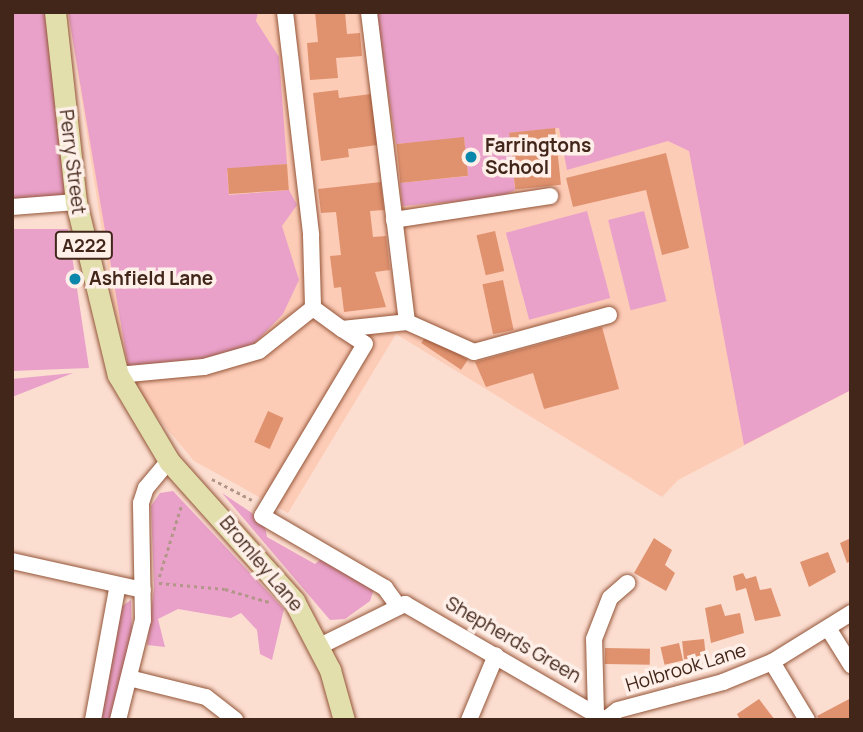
<!DOCTYPE html>
<html>
<head>
<meta charset="utf-8">
<style>
	body { margin:0 }
	#map { position:relative; width:863px; height:732px; overflow:hidden; background:#fcded1; font-family:Manrope,sans-serif }
	div>[style] { position:absolute }
	.built>* { inset:0; background:#fdccb7 }
	.green>* { inset:0; background:#e9a1ca; transform-origin:0 0 }
	.building>* { inset:0; background:#e0926f; transform-origin:0 0 }
	.path>* { height:2.5px; margin-top:-1.25px; transform-origin:0; background:repeating-linear-gradient(90deg,#b39689 0 3.5px,transparent 0 7px) }
	.roads { filter:drop-shadow(0 0 2px #945538) drop-shadow(0 0 2px #945538) }
	.minor>* { height:16px; margin:-8px; padding:0 8px; transform-origin:8px; border-radius:8px; background:#fff }
	.major>* { height:21px; margin:-10.5px; padding:0 10.5px; transform-origin:10.5px; border-radius:10.5px; background:#e2dfad }
	.dots>* { width:19px; height:19px; translate:-50% -50%; box-sizing:border-box; border:4px solid #feefe8; border-radius:50% }
	span { translate:-50% -50%; white-space:nowrap; text-align:center; line-height:1.15; -webkit-text-stroke:7px #feefe8; paint-order:stroke }
	.shield-label span { padding:2px 5px; background:#feefe8; border:2px solid; border-radius:5px; -webkit-text-stroke-width:0 }
	.shield-label { font-size:18px; color:#42261a; font-weight:700 }
	.poi-label { font-size:19px; color:#42261a; font-weight:700 }
	.left { translate:0 -50%; text-align:left }
	.street-label { font-size:19px; color:#42261a }
	.frame { position:absolute; inset:0; border:14px solid #42261a; pointer-events:none }
</style>
</head>
<body>
<div id="map">
	<div class="built">
		<i style="clip-path:polygon(68px 12px,851px 12px,851px 390px,678px 480px,662px 497px,396px 334px,288px 513px,194px 461px,133px 388px,113px 302px)"></i>
	</div>
	<div class="green">
		<i style="clip-path:polygon(12px 12px,45px 12px,71px 200px,12px 199px)"></i>
		<i style="clip-path:polygon(68px 12px,258px 12px,256px 21px,279px 57px,287px 164px,227px 170px,229px 195px,289px 190px,297px 205px,282px 226px,299px 280px,283px 314px,255px 343px,219px 357px,128px 366px)"></i>
		<i style="clip-path:polygon(376px 12px,851px 12px,851px 390px,744px 445px,689px 151px,668px 141px,567px 170px,559px 128px,510px 133px,515px 190px,499px 198px,402px 206px,400px 183px,468px 176px,464px 138px,396px 144px)"></i>
		<i style="left:587px;top:211px;width:90px;height:84px;rotate:75deg"></i>
		<i style="left:644px;top:211px;width:93px;height:37px;rotate:76deg"></i>
		<i style="clip-path:polygon(12px 229px,68px 229px,89px 368px,12px 371px)"></i>
		<i style="clip-path:polygon(73px 373px,12px 397px,12px 379px)"></i>
		<i style="clip-path:polygon(173px 491px,284px 609px,272px 660px,260px 654px,257px 630px,241px 613px,231px 618px,178px 609px,158px 619px,165px 647px,147px 645px,154px 588px,151px 506px,160px 493px)"></i>
		<i style="clip-path:polygon(222px 493px,264px 521px,267px 537px,315px 564px,322px 558px,374px 589px,370px 601px,345px 619px,330px 620px)"></i>
		<i style="clip-path:polygon(131px 600px,132px 633px,111px 720px,99px 720px,122px 606px)"></i>
	</div>
	<div class="building">
		<i style="clip-path:polygon(315px 12px,345px 12px,347px 34px,360px 33px,362px 56px,336px 58px,338px 78px,310px 80px,307px 43px,318px 42px)"></i>
		<i style="clip-path:polygon(338px 90px,339px 98px,371px 94px,377px 145px,348px 149px,349px 157px,321px 161px,313px 93px)"></i>
		<i style="left:555px;top:128px;width:57px;height:46px;rotate:84deg"></i>
		<i style="left:464px;top:137px;width:39px;height:68px;rotate:84deg"></i>
		<i style="clip-path:polygon(666px 153px,689px 248px,662px 255px,646px 190px,573px 207px,566px 178px)"></i>
		<i style="left:287px;top:164px;width:26px;height:60px;rotate:86deg"></i>
		<i style="clip-path:polygon(381px 182px,384px 210px,370px 211px,373px 237px,386px 236px,390px 270px,375px 272px,386px 307px,344px 312px,341px 287px,334px 288px,330px 256px,341px 255px,336px 212px,321px 213px,318px 189px)"></i>
		<i style="left:495px;top:231px;width:41px;height:19px;rotate:77deg"></i>
		<i style="left:503px;top:280px;width:51px;height:21px;rotate:78deg"></i>
		<i style="clip-path:polygon(602px 327px,619px 389px,544px 409px,533px 373px,486px 387px,475px 362px)"></i>
		<i style="left:428px;top:333px;width:48px;height:12px;rotate:34deg"></i>
		<i style="left:268px;top:411px;width:17px;height:34px;rotate:24deg"></i>
		<i style="clip-path:polygon(654px 538px,672px 550px,665px 565px,675px 573px,666px 591px,634px 573px)"></i>
		<i style="clip-path:polygon(851px 538px,851px 561px,847px 563px,840px 543px)"></i>
		<i style="clip-path:polygon(828px 552px,836px 572px,809px 587px,800px 562px)"></i>
		<i style="clip-path:polygon(743px 573px,746px 579px,756px 576px,760px 590px,771px 588px,781px 616px,755px 621px,746px 588px,736px 591px,733px 576px)"></i>
		<i style="clip-path:polygon(721px 604px,725px 616px,740px 613px,744px 633px,711px 643px,705px 608px)"></i>
		<i style="left:704px;top:639px;width:18px;height:22px;rotate:84deg"></i>
		<i style="left:679px;top:643px;width:18px;height:19px;rotate:77deg"></i>
		<i style="left:605px;top:648px;width:45px;height:16px;rotate:1deg"></i>
		<i style="clip-path:polygon(851px 698px,851px 720px,820px 720px,817px 716px)"></i>
		<i style="clip-path:polygon(759px 699px,775px 720px,740px 720px,737px 714px)"></i>
	</div>
	<div class="path">
		<i style="left:212px;top:479px;width:45px;rotate:27.7deg"></i>
		<i style="left:159px;top:577px;width:77px;rotate:-72.7deg"></i>
		<i style="left:159px;top:583px;width:66px;rotate:5.2deg"></i>
		<i style="left:225px;top:589px;width:46px;rotate:16.5deg"></i>
	</div>
	<div class="roads">
		<div class="minor">
			<i style="left:285px;top:12px;width:225px;rotate:83.3deg"></i>
			<i style="left:311px;top:235px;width:73px;rotate:88.4deg"></i>
			<i style="left:313px;top:308px;width:36px;rotate:36deg"></i>
			<i style="left:342px;top:329px;width:65px;rotate:-6.1deg"></i>
			<i style="left:407px;top:322px;width:312px;rotate:-97deg"></i>
			<i style="left:12px;top:207px;width:64px;rotate:-4.5deg"></i>
			<i style="left:394px;top:220px;width:158px;rotate:-8.7deg"></i>
			<i style="left:407px;top:322px;width:73px;rotate:24.1deg"></i>
			<i style="left:474px;top:352px;width:140px;rotate:-15.3deg"></i>
			<i style="left:342px;top:329px;width:27px;rotate:33deg"></i>
			<i style="left:365px;top:344px;width:200px;rotate:120.9deg"></i>
			<i style="left:262px;top:516px;width:143px;rotate:30.3deg"></i>
			<i style="left:385px;top:588px;width:22px;rotate:54deg"></i>
			<i style="left:118px;top:375px;width:86px;rotate:-5.3deg"></i>
			<i style="left:204px;top:367px;width:57px;rotate:-16.2deg"></i>
			<i style="left:259px;top:351px;width:69px;rotate:-38.5deg"></i>
			<i style="left:12px;top:561px;width:134px;rotate:12.5deg"></i>
			<i style="left:828px;top:628px;width:44px;rotate:58.1deg"></i>
			<i style="left:320px;top:646px;width:95px;rotate:-26.3deg"></i>
			<i style="left:405px;top:604px;width:231px;rotate:30.1deg"></i>
			<i style="left:772px;top:662px;width:68px;rotate:58.9deg"></i>
			<i style="left:129px;top:678px;width:79px;rotate:13.9deg"></i>
			<i style="left:206px;top:697px;width:37px;rotate:38deg"></i>
			<i style="left:596px;top:714px;width:75px;rotate:-91.5deg"></i>
			<i style="left:594px;top:639px;width:44px;rotate:-68.7deg"></i>
			<i style="left:610px;top:598px;width:23px;rotate:-41deg"></i>
			<i style="left:93px;top:720px;width:133px;rotate:-79.6deg"></i>
			<i style="left:118px;top:720px;width:103px;rotate:-76deg"></i>
			<i style="left:143px;top:620px;width:117px;rotate:-91deg"></i>
			<i style="left:141px;top:503px;width:16px;rotate:-72deg"></i>
			<i style="left:146px;top:488px;width:35px;rotate:-50deg"></i>
			<i style="left:469px;top:720px;width:70px;rotate:-67.4deg"></i>
			<i style="left:605px;top:720px;width:16px;rotate:-38deg"></i>
			<i style="left:618px;top:710px;width:109px;rotate:-14.9deg"></i>
			<i style="left:723px;top:682px;width:53px;rotate:-22.2deg"></i>
			<i style="left:772px;top:662px;width:93px;rotate:-31.8deg"></i>
		</div>
		<div class="major">
			<i style="left:55px;top:12px;width:191px;rotate:83.7deg"></i>
			<i style="left:76px;top:202px;width:178px;rotate:76.4deg"></i>
			<i style="left:118px;top:375px;width:100px;rotate:59.3deg"></i>
			<i style="left:169px;top:461px;width:188px;rotate:48.2deg"></i>
			<i style="left:294px;top:601px;width:78px;rotate:62.4deg"></i>
			<i style="left:330px;top:670px;width:52px;rotate:74.4deg"></i>
		</div>
	</div>
	<div class="dots">
		<i style="left:471px;top:157px;background:#0a87aa"></i>
		<i style="left:75px;top:279px;background:#0a87aa"></i>
	</div>
	<div class="shield-label">
		<span style="left:84px;top:245px">A222</span>
	</div>
	<div class="poi-label">
		<span class="left" style="left:485px;top:157px">Farringtons<br>School</span>
		<span class="left" style="left:89px;top:279px">Ashfield Lane</span>
	</div>
	<div class="street-label">
		<span style="left:72px;top:162px;rotate:83deg">Perry Street</span>
		<span style="left:261px;top:564px;rotate:50deg">Bromley Lane</span>
		<span style="left:513px;top:640px;rotate:30deg">Shepherds Green</span>
		<span style="left:686px;top:668px;rotate:-17deg">Holbrook Lane</span>
	</div>
	<div class="frame"></div>
</div>
</body>
</html>
